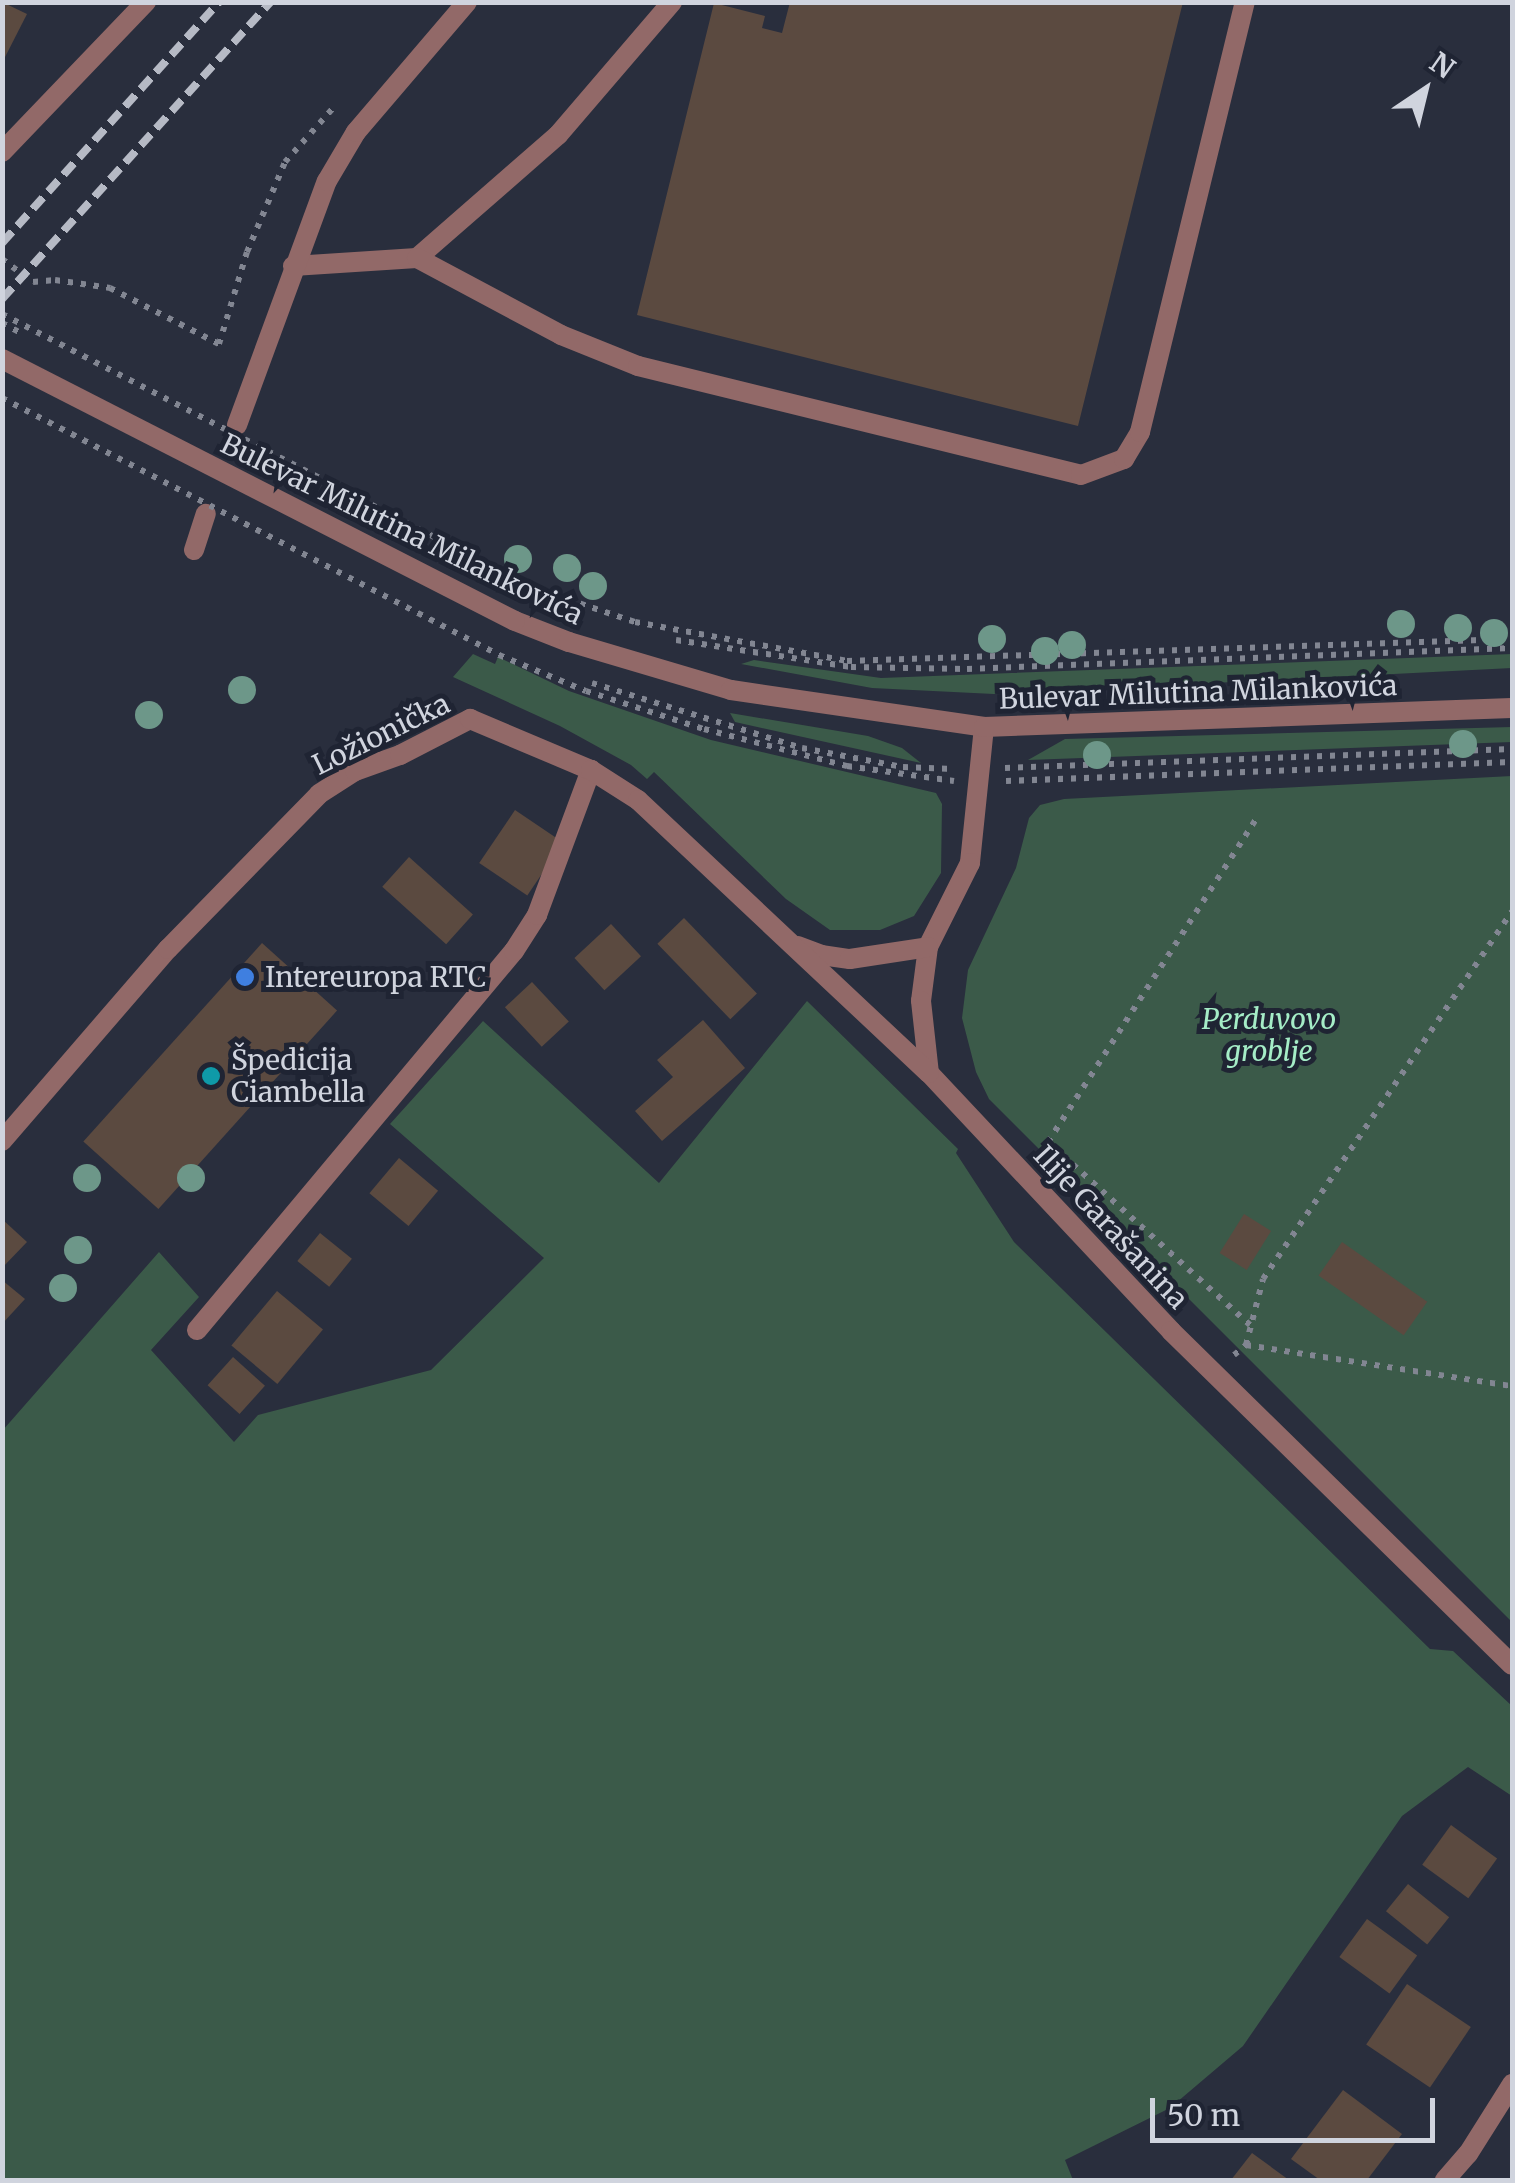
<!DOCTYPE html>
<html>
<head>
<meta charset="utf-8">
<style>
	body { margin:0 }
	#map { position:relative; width:1515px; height:2183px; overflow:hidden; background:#292e3d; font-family:Merriweather,serif }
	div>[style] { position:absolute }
	.green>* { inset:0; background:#3b5a49 }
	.building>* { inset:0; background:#5b4a40; transform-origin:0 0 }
	.path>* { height:6px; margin-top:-3px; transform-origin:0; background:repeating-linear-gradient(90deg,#828692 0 5px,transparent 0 13px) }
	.service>* { height:20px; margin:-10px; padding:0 10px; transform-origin:10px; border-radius:10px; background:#926968 }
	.minor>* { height:20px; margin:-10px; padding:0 10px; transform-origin:10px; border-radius:10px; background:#926968 }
	.tertiary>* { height:20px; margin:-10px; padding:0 10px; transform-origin:10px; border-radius:10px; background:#926968 }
	.rail>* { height:8px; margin-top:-4px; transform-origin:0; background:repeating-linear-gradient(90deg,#b6bac5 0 15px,transparent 0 23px) }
	.path-bridge>* { height:6px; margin-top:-3px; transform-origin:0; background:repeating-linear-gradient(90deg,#828692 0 5px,transparent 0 13px) }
	.tertiary-bridge>* { height:20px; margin:-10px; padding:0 10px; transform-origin:10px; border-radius:10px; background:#926968 }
	.trees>* { width:28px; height:28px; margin:-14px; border-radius:50%; background:#6d9789 }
	.dots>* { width:28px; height:28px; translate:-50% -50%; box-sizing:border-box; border:5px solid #1f2433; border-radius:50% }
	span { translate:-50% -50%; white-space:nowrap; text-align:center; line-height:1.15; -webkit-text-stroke:10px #1f2433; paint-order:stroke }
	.street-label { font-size:28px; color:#d0d4de }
	.poi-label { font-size:28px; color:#d0d4de }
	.left { translate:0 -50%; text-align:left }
	.park-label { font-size:28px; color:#a5edc7; font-style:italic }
	.frame { position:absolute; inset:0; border:5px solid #d0d4de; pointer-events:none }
	.north { position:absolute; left:1375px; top:40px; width:100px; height:100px; -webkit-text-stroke:8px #1f2433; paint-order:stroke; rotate:35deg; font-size:28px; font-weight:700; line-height:40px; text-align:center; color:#d0d4de }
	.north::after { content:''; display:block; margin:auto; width:35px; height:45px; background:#d0d4de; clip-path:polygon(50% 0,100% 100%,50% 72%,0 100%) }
	.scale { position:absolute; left:1150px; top:2098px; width:285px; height:45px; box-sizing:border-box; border:5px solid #d0d4de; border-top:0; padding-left:12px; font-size:30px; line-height:35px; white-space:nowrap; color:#d0d4de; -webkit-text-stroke:8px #1f2433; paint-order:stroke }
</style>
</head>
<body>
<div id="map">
	<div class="green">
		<i style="clip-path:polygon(473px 654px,495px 664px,498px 657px,569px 691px,711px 740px,936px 793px,942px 804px,941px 873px,914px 916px,880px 930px,830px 930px,786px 899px,654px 772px,647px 779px,631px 765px,560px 726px,453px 677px)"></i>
		<i style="clip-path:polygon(1512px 654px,1512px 668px,994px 694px,872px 688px,741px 664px,754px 660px,881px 678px)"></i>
		<i style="clip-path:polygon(730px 713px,868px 736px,902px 748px,921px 763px,735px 722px)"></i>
		<i style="clip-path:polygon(1512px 727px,1512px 742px,1028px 760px,1065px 739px)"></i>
		<i style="clip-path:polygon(1512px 776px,1512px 1622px,989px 1099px,976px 1072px,962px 1018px,968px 970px,1016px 868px,1029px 818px,1040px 805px,1064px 799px)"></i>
		<i style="clip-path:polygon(807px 1001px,958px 1149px,956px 1153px,1014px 1242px,1430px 1649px,1453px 1651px,1512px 1706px,1512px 1796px,1468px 1767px,1402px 1816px,1243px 2046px,1170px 2108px,1065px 2160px,1073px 2180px,3px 2180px,3px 1430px,159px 1252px,199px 1297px,151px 1350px,234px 1442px,258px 1415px,431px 1370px,544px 1258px,390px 1124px,483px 1021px,659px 1183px)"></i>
	</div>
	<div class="building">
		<i style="clip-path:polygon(2px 2px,27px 14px,2px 63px)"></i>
		<i style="clip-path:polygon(790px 2px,1183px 2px,1078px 426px,637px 315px,714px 3px,765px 16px,762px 28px,782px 33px)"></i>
		<i style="left:515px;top:810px;width:58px;height:64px;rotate:34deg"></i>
		<i style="left:409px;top:857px;width:86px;height:40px;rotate:42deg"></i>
		<i style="left:684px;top:918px;width:105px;height:37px;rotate:46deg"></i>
		<i style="left:611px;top:924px;width:44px;height:50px;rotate:47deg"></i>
		<i style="left:262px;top:943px;width:101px;height:267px;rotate:42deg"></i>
		<i style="left:532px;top:982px;width:54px;height:37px;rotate:47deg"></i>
		<i style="clip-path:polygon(703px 1020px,745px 1068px,662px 1141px,635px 1111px,673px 1077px,657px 1060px)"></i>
		<i style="left:399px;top:1158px;width:51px;height:46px;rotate:40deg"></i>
		<i style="left:1244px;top:1214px;width:32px;height:46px;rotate:32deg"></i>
		<i style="clip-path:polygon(2px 1219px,27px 1242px,2px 1268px)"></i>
		<i style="left:320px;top:1233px;width:41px;height:36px;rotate:39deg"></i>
		<i style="left:1342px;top:1242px;width:104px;height:41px;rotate:35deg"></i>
		<i style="clip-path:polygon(2px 1280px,25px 1299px,2px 1324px)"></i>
		<i style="left:277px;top:1291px;width:60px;height:71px;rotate:40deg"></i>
		<i style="left:233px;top:1357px;width:43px;height:38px;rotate:42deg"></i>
		<i style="left:1451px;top:1825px;width:57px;height:49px;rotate:36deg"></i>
		<i style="left:1408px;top:1884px;width:53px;height:35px;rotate:39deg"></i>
		<i style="left:1367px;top:1919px;width:62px;height:47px;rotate:36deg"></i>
		<i style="left:1407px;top:1984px;width:77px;height:73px;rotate:34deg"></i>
		<i style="clip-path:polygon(1343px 2090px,1402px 2134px,1367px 2180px,1320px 2180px,1291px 2159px)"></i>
		<i style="clip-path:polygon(1252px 2153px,1289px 2180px,1231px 2180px)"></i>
	</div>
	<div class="path">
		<i style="left:2px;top:259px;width:39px;rotate:37deg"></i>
		<i style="left:33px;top:282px;width:22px;rotate:-5deg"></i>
		<i style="left:55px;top:280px;width:56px;rotate:8.3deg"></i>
		<i style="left:110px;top:288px;width:123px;rotate:27.2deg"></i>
		<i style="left:219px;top:344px;width:96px;rotate:-73.1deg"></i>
		<i style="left:247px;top:252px;width:98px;rotate:-67.1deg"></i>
		<i style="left:285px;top:162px;width:74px;rotate:-48.3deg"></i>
		<i style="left:531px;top:587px;width:110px;rotate:18.6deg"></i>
		<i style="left:635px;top:622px;width:216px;rotate:10.4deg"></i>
		<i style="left:847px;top:661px;width:665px;rotate:-1.89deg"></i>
		<i style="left:676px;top:640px;width:177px;rotate:8.8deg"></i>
		<i style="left:851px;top:667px;width:116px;rotate:1deg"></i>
		<i style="left:967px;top:669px;width:545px;rotate:-2.21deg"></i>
		<i style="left:499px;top:655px;width:94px;rotate:22.5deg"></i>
		<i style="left:586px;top:691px;width:124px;rotate:17.9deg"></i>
		<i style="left:704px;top:729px;width:148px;rotate:14.5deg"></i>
		<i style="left:847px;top:766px;width:108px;rotate:8deg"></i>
		<i style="left:592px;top:683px;width:220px;rotate:17.2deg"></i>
		<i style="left:802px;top:748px;width:103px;rotate:10.7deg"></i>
		<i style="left:903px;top:767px;width:50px;rotate:2.3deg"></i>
		<i style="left:1005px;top:768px;width:507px;rotate:-2.15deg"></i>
		<i style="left:1006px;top:781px;width:506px;rotate:-2.15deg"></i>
		<i style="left:1250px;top:1325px;width:273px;rotate:-137.8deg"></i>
		<i style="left:1048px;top:1142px;width:384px;rotate:-57.2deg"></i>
		<i style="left:1246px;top:1345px;width:68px;rotate:-75.6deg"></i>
		<i style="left:1263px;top:1279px;width:444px;rotate:-55.9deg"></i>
		<i style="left:1234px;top:1355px;width:16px;rotate:-40deg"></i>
		<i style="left:1246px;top:1345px;width:269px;rotate:8.8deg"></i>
	</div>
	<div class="service">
		<i style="left:417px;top:258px;width:187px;rotate:-41.1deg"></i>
		<i style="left:558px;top:135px;width:175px;rotate:-49.4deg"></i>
		<i style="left:293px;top:266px;width:124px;rotate:-3.7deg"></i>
		<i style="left:417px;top:258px;width:163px;rotate:28.1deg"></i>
		<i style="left:561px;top:335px;width:83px;rotate:21.9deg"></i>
		<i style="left:638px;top:366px;width:456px;rotate:13.8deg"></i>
		<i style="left:1081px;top:475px;width:46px;rotate:-20.4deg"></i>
		<i style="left:1124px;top:459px;width:31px;rotate:-59deg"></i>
		<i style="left:1140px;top:432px;width:443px;rotate:-76.3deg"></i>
		<i style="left:237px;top:425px;width:260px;rotate:-69.8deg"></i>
		<i style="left:327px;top:181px;width:57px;rotate:-59.4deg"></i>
		<i style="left:356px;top:132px;width:171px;rotate:-49.5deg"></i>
		<i style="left:194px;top:550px;width:38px;rotate:-72deg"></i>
		<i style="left:197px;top:1330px;width:494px;rotate:-50.1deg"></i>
		<i style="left:514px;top:951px;width:43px;rotate:-57.4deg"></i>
		<i style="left:537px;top:915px;width:155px;rotate:-69.6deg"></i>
	</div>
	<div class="minor">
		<i style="left:2px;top:152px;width:208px;rotate:-46.2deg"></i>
		<i style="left:984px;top:727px;width:137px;rotate:95.9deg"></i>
		<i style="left:970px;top:863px;width:94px;rotate:116.6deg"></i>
		<i style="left:928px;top:947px;width:54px;rotate:97.4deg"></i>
		<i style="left:921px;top:1001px;width:72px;rotate:83.7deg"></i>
		<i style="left:929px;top:1073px;width:354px;rotate:46.8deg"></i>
		<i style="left:1171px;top:1331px;width:477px;rotate:44.4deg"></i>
		<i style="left:798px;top:946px;width:25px;rotate:21deg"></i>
		<i style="left:821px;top:955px;width:29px;rotate:8deg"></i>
		<i style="left:850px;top:959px;width:79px;rotate:-8.7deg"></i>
		<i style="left:2px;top:1141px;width:254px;rotate:-49.2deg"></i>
		<i style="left:168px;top:949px;width:216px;rotate:-45.7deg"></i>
		<i style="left:319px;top:794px;width:43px;rotate:-32.6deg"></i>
		<i style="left:355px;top:771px;width:48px;rotate:-19.6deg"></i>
		<i style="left:400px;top:755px;width:79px;rotate:-27.2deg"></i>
		<i style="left:470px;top:719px;width:131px;rotate:22.9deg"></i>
		<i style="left:591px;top:770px;width:56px;rotate:32.6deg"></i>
		<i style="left:638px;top:800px;width:399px;rotate:43.2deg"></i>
		<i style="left:1445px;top:2180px;width:35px;rotate:-49deg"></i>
		<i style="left:1468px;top:2154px;width:83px;rotate:-57.8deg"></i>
	</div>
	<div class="tertiary">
		<i style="left:515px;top:621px;width:58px;rotate:21.3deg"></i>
		<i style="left:569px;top:642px;width:169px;rotate:16.5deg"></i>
		<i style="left:731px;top:690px;width:256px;rotate:8.3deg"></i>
		<i style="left:984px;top:727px;width:528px;rotate:-2.06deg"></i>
	</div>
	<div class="rail">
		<i style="left:2px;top:243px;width:324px;rotate:-48deg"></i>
		<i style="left:2px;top:299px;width:400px;rotate:-47.9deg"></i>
	</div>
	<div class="path-bridge">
		<i style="left:2px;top:314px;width:595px;rotate:27.3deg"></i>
		<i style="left:2px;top:323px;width:19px;rotate:28deg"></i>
		<i style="left:2px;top:398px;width:560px;rotate:27.34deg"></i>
	</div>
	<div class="tertiary-bridge">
		<i style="left:2px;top:359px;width:576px;rotate:27.05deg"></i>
	</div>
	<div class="trees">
		<i style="left:518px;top:559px"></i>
		<i style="left:567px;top:568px"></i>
		<i style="left:593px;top:586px"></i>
		<i style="left:1401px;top:624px"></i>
		<i style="left:1458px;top:628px"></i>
		<i style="left:1494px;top:633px"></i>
		<i style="left:992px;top:639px"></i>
		<i style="left:1072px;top:645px"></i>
		<i style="left:1045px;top:651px"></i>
		<i style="left:242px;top:690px"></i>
		<i style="left:149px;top:715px"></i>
		<i style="left:1463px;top:744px"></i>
		<i style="left:1097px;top:755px"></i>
		<i style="left:87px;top:1178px"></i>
		<i style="left:191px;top:1178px"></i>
		<i style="left:78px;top:1250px"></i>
		<i style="left:63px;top:1288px"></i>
	</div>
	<div class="dots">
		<i style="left:245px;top:977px;background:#3f7fe0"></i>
		<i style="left:211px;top:1076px;background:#0f9aa8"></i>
	</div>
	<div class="street-label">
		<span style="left:402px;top:529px;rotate:26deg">Bulevar Milutina Milankovića</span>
		<span style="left:1198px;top:692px;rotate:-2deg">Bulevar Milutina Milankovića</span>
		<span style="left:381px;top:734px;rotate:-26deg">Ložionička</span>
		<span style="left:1111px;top:1227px;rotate:47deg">Ilije Garašanina</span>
	</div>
	<div class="poi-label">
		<span class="left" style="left:265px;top:977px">Intereuropa RTC</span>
		<span class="left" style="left:231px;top:1076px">Špedicija<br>Ciambella</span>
	</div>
	<div class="park-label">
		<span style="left:1269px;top:1035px">Perduvovo<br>groblje</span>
	</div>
	<div class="frame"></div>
	<div class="north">N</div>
	<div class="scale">50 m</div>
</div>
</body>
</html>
